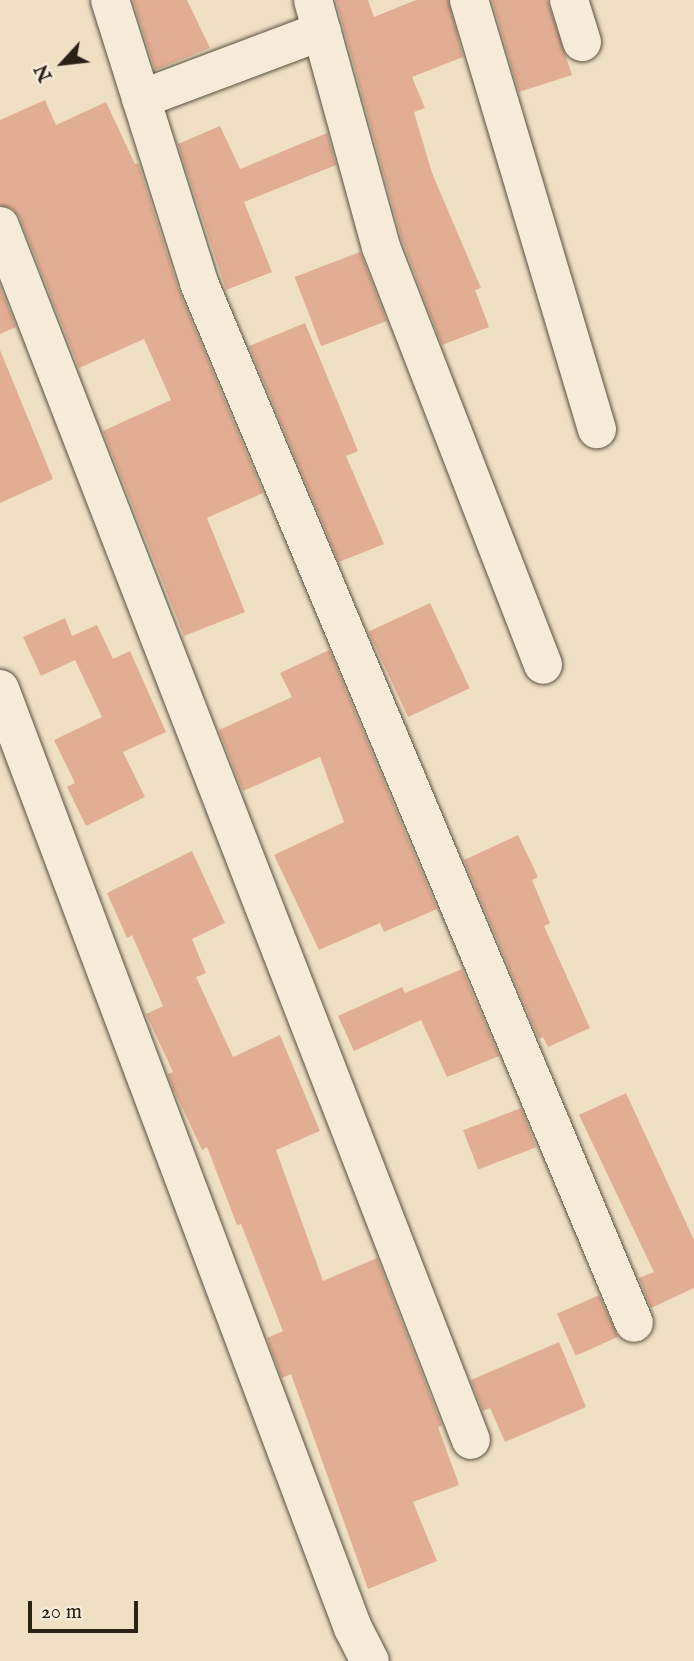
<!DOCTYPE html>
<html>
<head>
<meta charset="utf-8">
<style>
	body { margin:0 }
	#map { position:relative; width:694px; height:1661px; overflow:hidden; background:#efe0c3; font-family:"IM FELL English",serif }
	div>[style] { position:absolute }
	.building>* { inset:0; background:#e2ae93; transform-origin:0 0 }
	.roads { filter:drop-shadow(0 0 2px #5b5142) drop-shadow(0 0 2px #5b5142) }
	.street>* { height:38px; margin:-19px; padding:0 19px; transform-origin:19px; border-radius:19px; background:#f5ebd8 }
	.secondary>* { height:38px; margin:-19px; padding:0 19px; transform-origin:19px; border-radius:19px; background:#f5ebd8 }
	span { translate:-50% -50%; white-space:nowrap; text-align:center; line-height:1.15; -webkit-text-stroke:5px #f5ebd8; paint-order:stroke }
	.north { position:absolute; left:28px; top:28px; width:70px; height:70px; -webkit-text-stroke:5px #f5ebd8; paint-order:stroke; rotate:243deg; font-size:19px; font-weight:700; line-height:28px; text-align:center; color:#2a2117 }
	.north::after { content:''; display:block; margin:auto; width:24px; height:32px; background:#2a2117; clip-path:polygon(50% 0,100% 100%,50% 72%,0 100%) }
	.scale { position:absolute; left:28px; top:1601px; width:110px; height:32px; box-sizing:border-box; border:4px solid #2a2117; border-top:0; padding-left:9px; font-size:21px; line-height:24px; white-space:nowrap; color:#2a2117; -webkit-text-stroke:5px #f5ebd8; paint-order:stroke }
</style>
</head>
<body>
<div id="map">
	<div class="building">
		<i style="clip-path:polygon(133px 0,187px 0,210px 48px,155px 70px)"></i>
		<i style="clip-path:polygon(336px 0,368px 0,374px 17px,416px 0,448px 0,463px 57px,412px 77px,425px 108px,414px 112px,432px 173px,481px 288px,475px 290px,489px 327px,442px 345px,402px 240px)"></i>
		<i style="clip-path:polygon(492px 0,547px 0,572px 75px,519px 92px)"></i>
		<i style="clip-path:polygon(45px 100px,56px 125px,106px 102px,135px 164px,138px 163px,179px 291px,263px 493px,207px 518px,245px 612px,184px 636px,103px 431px,171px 400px,144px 339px,79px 368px,20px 218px,13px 209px,0 205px,0 120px)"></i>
		<i style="clip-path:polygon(220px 126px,240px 169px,327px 133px,336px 165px,244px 202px,272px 272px,226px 290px,178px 144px)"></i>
		<i style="left:360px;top:252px;width:74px;height:70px;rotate:69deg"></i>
		<i style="clip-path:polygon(0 286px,16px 327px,0 334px)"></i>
		<i style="clip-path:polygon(305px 323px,358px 451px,346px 456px,384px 544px,339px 562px,249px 346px)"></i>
		<i style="clip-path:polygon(0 350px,53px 479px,0 503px)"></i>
		<i style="left:430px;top:603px;width:94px;height:68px;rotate:65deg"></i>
		<i style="clip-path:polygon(65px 618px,72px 636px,97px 625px,113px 659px,130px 651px,166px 732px,123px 752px,145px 797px,86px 826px,67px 787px,75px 783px,54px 740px,102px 717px,75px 660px,41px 676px,23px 637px)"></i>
		<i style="clip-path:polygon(329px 650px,437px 909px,384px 932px,380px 923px,319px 950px,274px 855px,344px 822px,320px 757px,243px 791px,219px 730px,292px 697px,280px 673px)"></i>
		<i style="clip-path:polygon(518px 835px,538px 877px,532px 880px,550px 923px,544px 926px,590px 1028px,548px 1047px,543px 1037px,539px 1039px,464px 860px)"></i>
		<i style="clip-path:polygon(192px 851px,225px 923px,192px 939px,206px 973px,196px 977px,233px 1057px,280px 1035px,320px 1131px,276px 1150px,323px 1281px,377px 1258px,442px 1426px,438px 1427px,459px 1485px,413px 1502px,437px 1561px,368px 1589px,291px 1374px,282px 1378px,267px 1338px,283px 1331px,241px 1224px,237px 1225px,207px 1147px,202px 1150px,173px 1088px,168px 1074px,173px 1072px,146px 1014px,163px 1006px,132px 935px,127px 938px,107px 893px)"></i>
		<i style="clip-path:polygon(462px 969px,499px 1056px,447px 1077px,421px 1020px,354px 1051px,338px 1016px,402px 987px,405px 993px)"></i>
		<i style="clip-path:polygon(626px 1093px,694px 1240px,694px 1288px,651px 1308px,639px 1278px,654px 1272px,579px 1115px)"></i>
		<i style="left:521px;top:1108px;width:42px;height:62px;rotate:69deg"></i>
		<i style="left:599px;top:1295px;width:46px;height:46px;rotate:66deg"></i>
		<i style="clip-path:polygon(559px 1342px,586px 1407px,505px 1442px,490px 1408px,483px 1411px,471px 1380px)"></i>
	</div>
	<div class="roads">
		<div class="street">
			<i style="left:110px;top:0;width:297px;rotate:72.5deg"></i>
			<i style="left:199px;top:283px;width:1127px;rotate:67.3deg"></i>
			<i style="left:313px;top:0;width:256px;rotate:74.6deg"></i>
			<i style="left:381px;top:247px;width:448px;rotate:68.8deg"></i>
			<i style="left:469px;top:0;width:448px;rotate:73.4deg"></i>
			<i style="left:569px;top:0;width:44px;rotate:72.8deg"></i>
			<i style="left:141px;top:99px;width:193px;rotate:-20.6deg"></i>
			<i style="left:0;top:226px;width:1302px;rotate:68.8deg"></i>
		</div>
		<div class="secondary">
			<i style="left:0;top:689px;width:1003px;rotate:69.4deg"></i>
			<i style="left:353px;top:1628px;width:37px;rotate:63deg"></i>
		</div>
	</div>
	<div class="north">N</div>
	<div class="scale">20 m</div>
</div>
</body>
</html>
